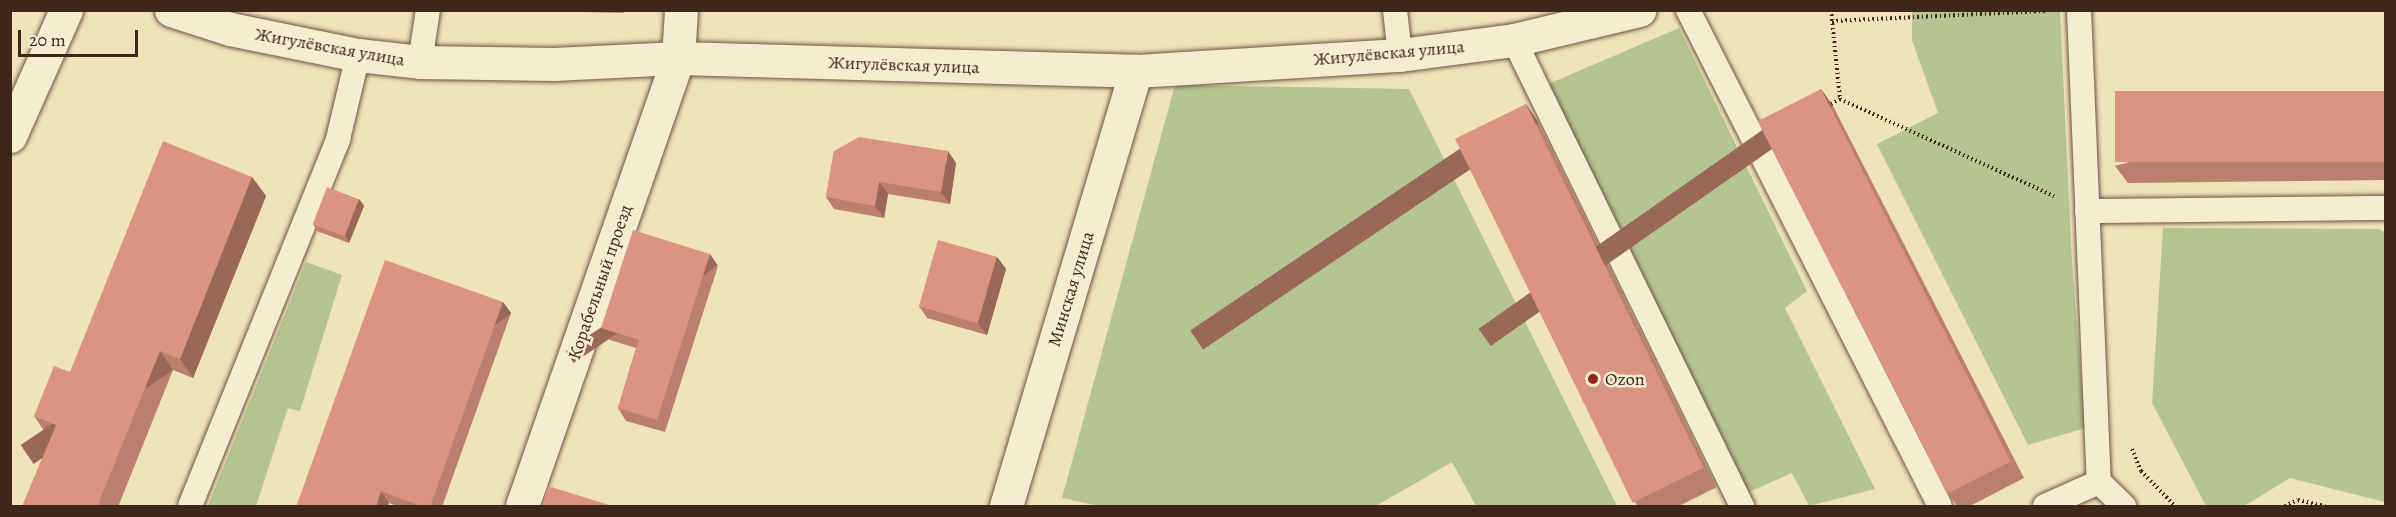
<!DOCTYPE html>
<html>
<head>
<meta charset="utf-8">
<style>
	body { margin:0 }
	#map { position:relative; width:2396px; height:517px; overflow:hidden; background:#efe3b9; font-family:Alegreya,serif }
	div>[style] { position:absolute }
	.green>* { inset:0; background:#b6c491 }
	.path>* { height:4px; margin-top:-2px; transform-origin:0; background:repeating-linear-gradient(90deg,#3d261a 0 1.5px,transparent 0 4.5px) }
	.roads { filter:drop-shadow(0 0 2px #6a5542) drop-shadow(0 0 2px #6a5542) }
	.lane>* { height:24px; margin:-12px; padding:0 12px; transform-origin:12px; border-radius:12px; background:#f5edd2 }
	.street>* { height:33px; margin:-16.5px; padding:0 16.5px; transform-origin:16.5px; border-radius:16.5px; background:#f5edd2 }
	.wall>* { inset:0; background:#bb7f6d }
	.shaded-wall>* { inset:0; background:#996859; transform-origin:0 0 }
	.building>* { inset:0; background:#da947f; transform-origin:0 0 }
	.dots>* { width:16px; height:16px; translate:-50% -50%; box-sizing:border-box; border:3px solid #f5edd2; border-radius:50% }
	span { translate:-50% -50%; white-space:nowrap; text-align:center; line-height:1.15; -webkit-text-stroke:5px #f5edd2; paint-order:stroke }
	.street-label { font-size:18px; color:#3d261a }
	.poi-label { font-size:18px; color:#3d261a }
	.left { translate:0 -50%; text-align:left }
	.frame { position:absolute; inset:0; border:12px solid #3d261a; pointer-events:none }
	.scale { position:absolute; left:18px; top:30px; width:120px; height:27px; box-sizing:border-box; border:3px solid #3d261a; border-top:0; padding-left:8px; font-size:18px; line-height:21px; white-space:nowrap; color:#3d261a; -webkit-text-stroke:4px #f5edd2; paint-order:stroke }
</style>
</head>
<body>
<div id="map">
	<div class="green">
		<i style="clip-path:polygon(1912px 11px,2060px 11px,2072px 263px,2085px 428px,2028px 445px,1877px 144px,1938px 113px,1912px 40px)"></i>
		<i style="clip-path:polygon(1679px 28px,1807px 291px,1785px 308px,1875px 489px,1809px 506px,1792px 473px,1740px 496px,1546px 85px)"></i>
		<i style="clip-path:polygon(1175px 85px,1409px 89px,1617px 506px,1476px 506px,1452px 462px,1376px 506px,1099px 506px,1062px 498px)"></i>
		<i style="clip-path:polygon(2163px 228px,2380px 229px,2385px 233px,2385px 502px,2290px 478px,2244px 506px,2206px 506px,2152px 403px)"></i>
		<i style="clip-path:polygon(306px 262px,342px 275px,300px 411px,288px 408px,256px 506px,208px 506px)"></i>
	</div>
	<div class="path">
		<i style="left:1831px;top:10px;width:89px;rotate:84.2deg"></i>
		<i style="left:1840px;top:99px;width:235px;rotate:24.4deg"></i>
		<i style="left:1832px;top:21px;width:214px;rotate:-2.7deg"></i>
		<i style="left:1827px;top:106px;width:15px;rotate:-28deg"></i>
		<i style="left:2132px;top:449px;width:24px;rotate:68deg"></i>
		<i style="left:2141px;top:471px;width:49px;rotate:45.8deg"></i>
		<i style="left:2285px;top:506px;width:14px;rotate:-25deg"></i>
		<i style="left:2298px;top:500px;width:28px;rotate:13deg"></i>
	</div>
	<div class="roads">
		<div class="lane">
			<i style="left:1395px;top:10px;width:45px;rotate:83.7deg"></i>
			<i style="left:1688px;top:10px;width:556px;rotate:63.07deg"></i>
			<i style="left:2079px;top:10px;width:472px;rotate:87.6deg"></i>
			<i style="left:2099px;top:482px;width:35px;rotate:44deg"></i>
			<i style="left:1514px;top:40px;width:519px;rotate:63.93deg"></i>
			<i style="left:420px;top:62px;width:53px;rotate:-81.3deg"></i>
			<i style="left:2087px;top:211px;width:299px;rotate:-0.6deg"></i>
			<i style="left:190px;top:506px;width:396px;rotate:-68deg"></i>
			<i style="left:338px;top:139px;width:86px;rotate:-76.6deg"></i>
			<i style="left:2045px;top:506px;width:59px;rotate:-24deg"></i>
		</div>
		<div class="street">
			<i style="left:171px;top:10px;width:62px;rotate:17.9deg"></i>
			<i style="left:230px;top:29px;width:131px;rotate:11.5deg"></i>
			<i style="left:358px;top:55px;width:62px;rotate:6.4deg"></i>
			<i style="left:420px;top:62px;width:134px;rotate:0.9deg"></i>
			<i style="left:554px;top:64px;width:124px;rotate:-2.8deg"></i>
			<i style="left:678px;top:58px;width:458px;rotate:1.6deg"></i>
			<i style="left:1136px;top:71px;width:264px;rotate:-3.5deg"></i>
			<i style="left:1400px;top:55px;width:115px;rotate:-7.5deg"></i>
			<i style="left:1514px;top:40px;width:129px;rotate:-13.5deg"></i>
			<i style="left:10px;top:136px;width:138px;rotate:-66deg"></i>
			<i style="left:522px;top:506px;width:474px;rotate:-70.8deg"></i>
			<i style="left:678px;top:58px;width:48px;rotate:-86.4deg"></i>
			<i style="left:1006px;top:506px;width:454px;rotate:-73.4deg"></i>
		</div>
	</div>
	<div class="wall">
		<i style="clip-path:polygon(499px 10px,624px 10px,624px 13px)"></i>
		<i style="clip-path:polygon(1821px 89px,1833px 106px,2024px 478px,1968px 507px,1958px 507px,1948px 493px)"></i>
		<i style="clip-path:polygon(2385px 91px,2385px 180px,2128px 183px,2115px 166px)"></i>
		<i style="clip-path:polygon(1526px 104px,1539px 123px,1717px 487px,1677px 507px,1638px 507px,1635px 502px)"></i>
		<i style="clip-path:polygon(834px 151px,956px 163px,950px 204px,888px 194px,884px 218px,834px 209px,826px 197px)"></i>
		<i style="clip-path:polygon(252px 177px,266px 196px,193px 378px,173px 370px,118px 507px,22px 507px,51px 437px,47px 435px,34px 416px,70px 372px)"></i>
		<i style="clip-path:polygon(359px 199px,364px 206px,349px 243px,317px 231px,313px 224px)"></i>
		<i style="clip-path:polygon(997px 257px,1006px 269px,987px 335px,927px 318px,919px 306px)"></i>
		<i style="clip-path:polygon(718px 266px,665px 432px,626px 421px,618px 408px,636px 348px,610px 340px,601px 328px)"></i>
		<i style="clip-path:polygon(503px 302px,511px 313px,442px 507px,400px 507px,389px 503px,296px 507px)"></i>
	</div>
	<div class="shaded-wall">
		<i style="left:1821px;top:89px;width:21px;height:418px;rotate:55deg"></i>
		<i style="left:1526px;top:104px;width:23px;height:405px;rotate:56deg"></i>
		<i style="clip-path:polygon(948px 151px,956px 163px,950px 204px,941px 192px)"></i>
		<i style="clip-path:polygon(252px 177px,266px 196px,193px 378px,180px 359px)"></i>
		<i style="clip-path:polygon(879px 182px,888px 194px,884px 218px,875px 206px)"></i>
		<i style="clip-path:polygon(359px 199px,364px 206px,349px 243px,345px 236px)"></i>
		<i style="left:710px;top:254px;width:14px;height:174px;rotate:56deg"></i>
		<i style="clip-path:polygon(997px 257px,1006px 269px,987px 335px,978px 323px)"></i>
		<i style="left:503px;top:302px;width:14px;height:218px;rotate:54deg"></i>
		<i style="left:160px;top:351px;width:23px;height:168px;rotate:56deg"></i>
		<i style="clip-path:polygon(381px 491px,389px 503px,388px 507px,376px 507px)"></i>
	</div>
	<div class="building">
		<i style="left:1821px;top:89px;width:418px;height:71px;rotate:63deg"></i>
		<i style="left:2385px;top:91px;width:71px;height:270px;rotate:90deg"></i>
		<i style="left:1526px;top:104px;width:405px;height:79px;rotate:64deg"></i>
		<i style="clip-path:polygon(859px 137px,948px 151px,941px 192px,879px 182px,875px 206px,826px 197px,834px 151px)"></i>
		<i style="clip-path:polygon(163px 141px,252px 177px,180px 359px,160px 351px,97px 507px,22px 507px,56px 425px,34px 416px,54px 366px,70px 372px)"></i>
		<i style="left:327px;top:187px;width:34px;height:40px;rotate:21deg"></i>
		<i style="clip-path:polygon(633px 230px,710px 254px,657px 420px,618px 408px,639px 340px,601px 328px)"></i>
		<i style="left:938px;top:240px;width:61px;height:69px;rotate:16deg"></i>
		<i style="clip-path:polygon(385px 260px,503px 302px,430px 507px,423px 507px,381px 491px,376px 507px,296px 507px)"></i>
		<i style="clip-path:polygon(548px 486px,609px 505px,609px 507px,542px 507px)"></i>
	</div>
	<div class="dots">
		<i style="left:1593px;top:379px;background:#8f2418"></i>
	</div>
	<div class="street-label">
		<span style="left:330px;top:47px;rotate:10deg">Жигулёвская улица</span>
		<span style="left:1389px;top:53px;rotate:-5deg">Жигулёвская улица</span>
		<span style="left:904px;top:65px;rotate:2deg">Жигулёвская улица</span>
		<span style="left:600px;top:282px;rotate:-71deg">Корабельный проезд</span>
		<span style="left:1071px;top:289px;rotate:-73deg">Минская улица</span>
	</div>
	<div class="poi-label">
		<span class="left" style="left:1605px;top:379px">Ozon</span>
	</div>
	<div class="frame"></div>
	<div class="scale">20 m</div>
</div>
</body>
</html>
